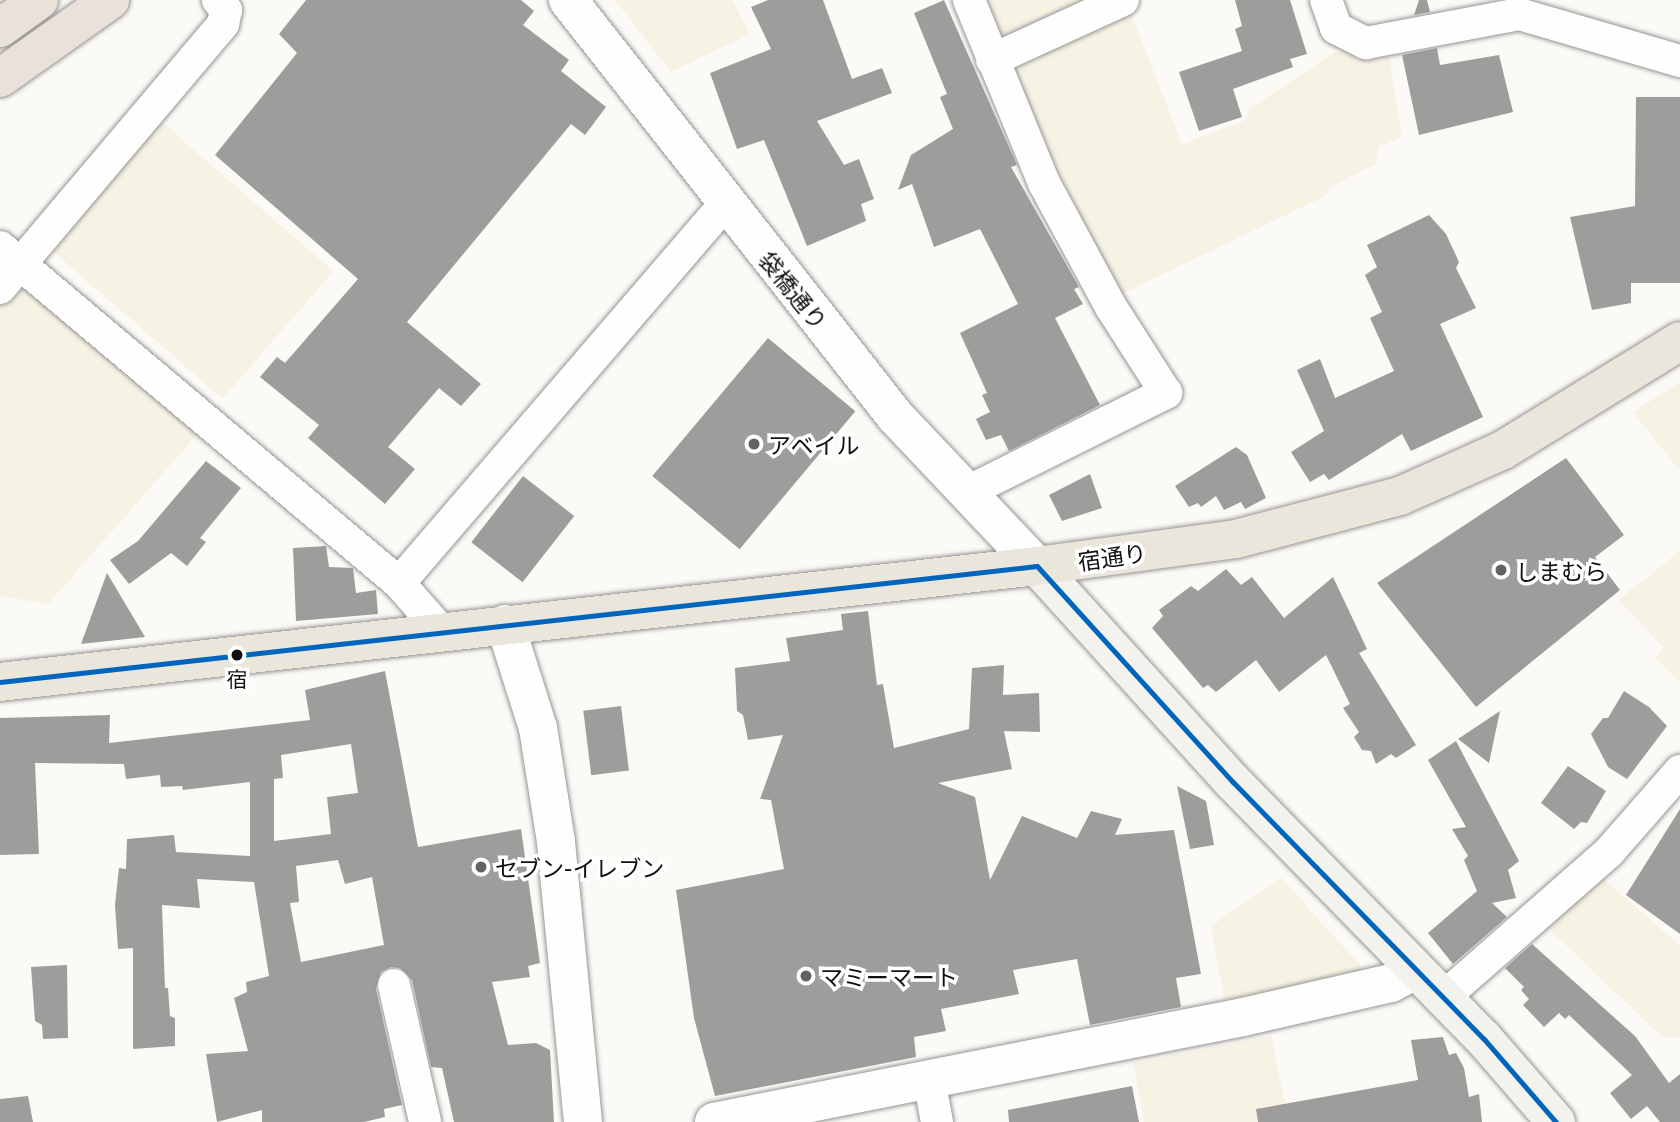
<!DOCTYPE html>
<html>
<head>
<meta charset="utf-8">
<style>
	body { margin:0 }
	#map { position:relative; width:1680px; height:1122px; overflow:hidden; background:#fbfaf6; font-family:Literata,"Noto Sans JP",serif }
	div>[style] { position:absolute }
	.farmland>* { inset:0; background:#f6f3e4; transform-origin:0 0 }
	.building>* { inset:0; background:#9f9d9b; transform-origin:0 0 }
	.roads { filter:drop-shadow(0 0 2px #969594) drop-shadow(0 0 2px #969594) }
	.minor>* { height:32px; margin:-16px; padding:0 16px; transform-origin:16px; border-radius:16px; background:#fefefe }
	.tertiary>* { height:38px; margin:-19px; padding:0 19px; transform-origin:19px; border-radius:19px; background:#fefefe }
	.secondary>* { height:38px; margin:-19px; padding:0 19px; transform-origin:19px; border-radius:19px; background:#f4f2ec }
	.primary>* { height:38px; margin:-19px; padding:0 19px; transform-origin:19px; border-radius:19px; background:#ebe6dc }
	.trunk>* { height:38px; margin:-19px; padding:0 19px; transform-origin:19px; border-radius:19px; background:#eae2da }
	.bus-1>* { height:5px; margin:-2.5px; padding:0 2.5px; transform-origin:2.5px; border-radius:2.5px; background:#0065bd }
	.dots>* { width:19px; height:19px; translate:-50% -50%; box-sizing:border-box; border:4px solid #fff; border-radius:50% }
	span { translate:-50% -50%; white-space:nowrap; text-align:center; line-height:1.15; -webkit-text-stroke:7px #fff; paint-order:stroke }
	.bus-label { font-size:21px; color:#101010 }
	.street-label { font-size:23px; color:#101010 }
	.poi-label { font-size:23px; color:#101010 }
	.left { translate:0 -50%; text-align:left }
</style>
</head>
<body>
<div id="map">
	<div class="farmland">
		<i style="clip-path:polygon(615px 0,732px 0,750px 34px,671px 72px)"></i>
		<i style="clip-path:polygon(976px 0,1101px 0,1007px 44px,992px 38px)"></i>
		<i style="clip-path:polygon(1131px 13px,1182px 144px,1246px 120px,1249px 109px,1335px 52px,1352px 51px,1356px 60px,1389px 54px,1402px 137px,1379px 147px,1376px 164px,1329px 188px,1325px 196px,1120px 295px,1012px 79px,1019px 61px)"></i>
		<i style="left:156px;top:117px;width:235px;height:169px;rotate:41deg"></i>
		<i style="clip-path:polygon(18px 275px,201px 430px,48px 604px,0 596px,0 297px)"></i>
		<i style="clip-path:polygon(1680px 382px,1680px 471px,1633px 412px)"></i>
		<i style="clip-path:polygon(1680px 551px,1680px 681px,1655px 658px,1664px 648px,1618px 600px)"></i>
		<i style="clip-path:polygon(1599px 875px,1680px 945px,1680px 1038px,1662px 1037px,1544px 924px)"></i>
		<i style="clip-path:polygon(1281px 878px,1363px 968px,1360px 978px,1225px 1004px,1211px 926px)"></i>
		<i style="clip-path:polygon(1271px 1036px,1289px 1122px,1144px 1122px,1133px 1063px)"></i>
	</div>
	<div class="building">
		<i style="clip-path:polygon(306px 0,521px 0,534px 11px,523px 25px,569px 60px,561px 71px,606px 107px,585px 135px,571px 124px,407px 322px,481px 384px,461px 406px,439px 388px,388px 447px,415px 469px,385px 504px,308px 438px,319px 425px,260px 377px,277px 357px,285px 363px,358px 279px,215px 155px,297px 53px,279px 34px)"></i>
		<i style="clip-path:polygon(768px 0,823px 0,852px 79px,882px 68px,892px 93px,817px 121px,844px 165px,859px 159px,874px 199px,861px 204px,866px 221px,807px 246px,764px 140px,737px 149px,710px 73px,771px 49px,751px 7px)"></i>
		<i style="clip-path:polygon(944px 0,1017px 165px,1011px 167px,1079px 287px,1074px 289px,1083px 304px,1055px 318px,1100px 405px,1009px 451px,1001px 435px,986px 440px,976px 419px,990px 412px,982px 395px,987px 393px,960px 333px,1018px 304px,980px 229px,934px 247px,912px 184px,898px 190px,911px 155px,953px 129px,940px 97px,947px 94px,914px 13px)"></i>
		<i style="clip-path:polygon(1235px 0,1290px 0,1307px 54px,1290px 59px,1293px 67px,1233px 89px,1242px 117px,1199px 131px,1179px 72px,1242px 51px,1235px 29px,1242px 26px)"></i>
		<i style="clip-path:polygon(1419px 0,1427px 0,1430px 12px,1414px 15px)"></i>
		<i style="clip-path:polygon(1437px 48px,1440px 65px,1499px 55px,1513px 112px,1419px 135px,1402px 55px)"></i>
		<i style="clip-path:polygon(1636px 97px,1680px 97px,1680px 283px,1631px 283px,1631px 303px,1592px 310px,1570px 217px,1635px 206px)"></i>
		<i style="clip-path:polygon(1429px 215px,1446px 234px,1459px 262px,1456px 268px,1476px 308px,1440px 324px,1483px 417px,1411px 451px,1402px 434px,1329px 480px,1324px 474px,1310px 482px,1291px 452px,1324px 431px,1297px 370px,1320px 359px,1335px 398px,1394px 371px,1370px 318px,1382px 312px,1365px 275px,1377px 267px,1367px 245px)"></i>
		<i style="left:768px;top:338px;width:114px;height:180px;rotate:40deg"></i>
		<i style="clip-path:polygon(1236px 447px,1247px 455px,1266px 498px,1245px 509px,1241px 502px,1224px 510px,1216px 496px,1201px 507px,1198px 503px,1189px 507px,1175px 486px)"></i>
		<i style="clip-path:polygon(1566px 458px,1624px 535px,1595px 557px,1620px 590px,1476px 707px,1377px 583px)"></i>
		<i style="clip-path:polygon(206px 461px,241px 488px,200px 538px,206px 542px,187px 566px,171px 553px,129px 584px,110px 560px,138px 541px)"></i>
		<i style="clip-path:polygon(1090px 474px,1102px 508px,1062px 521px,1049px 495px)"></i>
		<i style="left:523px;top:476px;width:65px;height:84px;rotate:38deg"></i>
		<i style="clip-path:polygon(326px 546px,329px 567px,353px 568px,356px 593px,376px 590px,378px 614px,296px 621px,293px 548px)"></i>
		<i style="clip-path:polygon(1226px 569px,1241px 585px,1252px 577px,1284px 618px,1333px 577px,1367px 649px,1359px 653px,1416px 745px,1396px 758px,1391px 754px,1376px 764px,1371px 751px,1362px 750px,1354px 737px,1359px 732px,1343px 708px,1350px 704px,1326px 655px,1279px 692px,1256px 660px,1216px 692px,1208px 685px,1203px 688px,1152px 628px,1163px 616px,1159px 610px,1191px 586px,1198px 591px)"></i>
		<i style="clip-path:polygon(107px 573px,145px 637px,81px 644px)"></i>
		<i style="clip-path:polygon(868px 611px,877px 685px,883px 684px,894px 748px,969px 729px,972px 668px,1004px 665px,1003px 695px,1039px 693px,1040px 732px,1004px 731px,1012px 769px,938px 783px,975px 797px,990px 880px,1022px 816px,1077px 838px,1091px 811px,1122px 819px,1115px 835px,1174px 830px,1201px 974px,1176px 978px,1181px 1007px,1090px 1025px,1077px 959px,1013px 970px,1019px 994px,941px 1009px,946px 1031px,914px 1037px,916px 1057px,715px 1096px,694px 1018px,676px 890px,784px 869px,771px 800px,760px 799px,783px 735px,748px 740px,743px 715px,737px 711px,735px 668px,790px 661px,786px 638px,843px 630px,841px 614px)"></i>
		<i style="clip-path:polygon(evenodd,385px 671px,418px 847px,521px 829px,540px 963px,528px 966px,530px 977px,492px 982px,508px 1045px,536px 1043px,550px 1050px,554px 1122px,454px 1122px,442px 1068px,431px 1067px,412px 980px,400px 968px,391px 967px,381px 972px,376px 989px,402px 1105px,384px 1109px,385px 1117px,364px 1122px,262px 1122px,262px 1110px,217px 1122px,206px 1054px,248px 1051px,234px 998px,247px 992px,246px 982px,269px 976px,254px 882px,197px 879px,200px 908px,162px 905px,165px 988px,168px 988px,170px 1016px,175px 1018px,175px 1046px,133px 1049px,133px 948px,118px 949px,115px 905px,119px 868px,126px 869px,127px 839px,174px 835px,176px 852px,250px 856px,250px 782px,183px 790px,182px 786px,161px 787px,160px 775px,126px 779px,124px 764px,35px 763px,39px 854px,0 855px,0 718px,110px 715px,109px 743px,310px 720px,305px 690px,385px 671px,351px 744px,358px 793px,327px 797px,331px 834px,274px 841px,274px 779px,283px 778px,281px 755px,351px 744px,385px 671px,338px 860px,345px 884px,372px 877px,384px 945px,301px 962px,290px 903px,299px 902px,296px 866px,338px 860px)"></i>
		<i style="clip-path:polygon(1624px 691px,1649px 707px,1667px 726px,1627px 779px,1608px 767px,1591px 734px,1603px 718px,1608px 718px)"></i>
		<i style="left:621px;top:706px;width:65px;height:38px;rotate:83deg"></i>
		<i style="clip-path:polygon(1500px 711px,1489px 763px,1458px 739px)"></i>
		<i style="clip-path:polygon(1456px 741px,1519px 861px,1508px 870px,1516px 898px,1492px 903px,1507px 917px,1453px 964px,1428px 933px,1477px 891px,1464px 860px,1468px 856px,1452px 829px,1466px 827px,1428px 760px)"></i>
		<i style="clip-path:polygon(1568px 766px,1606px 791px,1587px 823px,1581px 822px,1574px 829px,1541px 803px)"></i>
		<i style="clip-path:polygon(1177px 786px,1206px 801px,1214px 845px,1190px 849px)"></i>
		<i style="clip-path:polygon(1680px 809px,1680px 934px,1626px 895px)"></i>
		<i style="clip-path:polygon(1532px 944px,1635px 1036px,1669px 1083px,1680px 1074px,1680px 1122px,1660px 1122px,1647px 1106px,1631px 1119px,1610px 1093px,1632px 1075px,1569px 1015px,1565px 1019px,1559px 1013px,1544px 1027px,1523px 1005px,1529px 999px,1521px 990px,1524px 987px,1505px 968px)"></i>
		<i style="clip-path:polygon(67px 965px,68px 1038px,43px 1039px,42px 1025px,35px 1021px,31px 967px)"></i>
		<i style="clip-path:polygon(1443px 1037px,1449px 1055px,1456px 1053px,1464px 1068px,1469px 1097px,1479px 1094px,1482px 1122px,1258px 1122px,1256px 1109px,1418px 1080px,1411px 1040px)"></i>
		<i style="clip-path:polygon(1132px 1086px,1139px 1122px,1009px 1122px,1008px 1110px)"></i>
		<i style="clip-path:polygon(28px 1096px,33px 1122px,0 1122px,0 1099px)"></i>
	</div>
	<div class="roads">
		<div class="minor">
			<i style="left:1326px;top:0;width:30px;rotate:70deg"></i>
			<i style="left:1336px;top:28px;width:34px;rotate:27deg"></i>
			<i style="left:1366px;top:43px;width:156px;rotate:-10.7deg"></i>
			<i style="left:1519px;top:14px;width:168px;rotate:16.3deg"></i>
			<i style="left:992px;top:60px;width:144px;rotate:-24.6deg"></i>
			<i style="left:0;top:247px;width:522px;rotate:40.1deg"></i>
			<i style="left:399px;top:583px;width:64px;rotate:48.8deg"></i>
			<i style="left:0;top:288px;width:346px;rotate:-49.8deg"></i>
			<i style="left:223px;top:24px;width:14px;rotate:-78deg"></i>
			<i style="left:226px;top:10px;width:13px;rotate:-129deg"></i>
			<i style="left:965px;top:493px;width:225px;rotate:-26.5deg"></i>
			<i style="left:1166px;top:393px;width:102px;rotate:-122.6deg"></i>
			<i style="left:1111px;top:307px;width:141px;rotate:-118.4deg"></i>
			<i style="left:1044px;top:183px;width:198px;rotate:-112.3deg"></i>
			<i style="left:399px;top:583px;width:500px;rotate:-49.3deg"></i>
			<i style="left:394px;top:985px;width:140px;rotate:77.2deg"></i>
			<i style="left:1444px;top:997px;width:220px;rotate:-41.3deg"></i>
			<i style="left:1609px;top:852px;width:108px;rotate:-48.8deg"></i>
			<i style="left:929px;top:1079px;width:44px;rotate:79.5deg"></i>
		</div>
		<div class="tertiary">
			<i style="left:568px;top:0;width:529px;rotate:51.83deg"></i>
			<i style="left:895px;top:416px;width:207px;rotate:46.6deg"></i>
			<i style="left:505px;top:624px;width:109px;rotate:72.4deg"></i>
			<i style="left:538px;top:728px;width:115px;rotate:81deg"></i>
			<i style="left:556px;top:842px;width:281px;rotate:84.5deg"></i>
			<i style="left:714px;top:1122px;width:539px;rotate:-11.23deg"></i>
			<i style="left:1243px;top:1017px;width:152px;rotate:-12.9deg"></i>
			<i style="left:1391px;top:983px;width:26px;rotate:-28deg"></i>
		</div>
		<div class="secondary">
			<i style="left:1037px;top:566px;width:292px;rotate:47.8deg"></i>
			<i style="left:1233px;top:782px;width:359px;rotate:45.7deg"></i>
			<i style="left:1484px;top:1039px;width:110px;rotate:49.1deg"></i>
		</div>
		<div class="primary">
			<i style="left:0;top:682px;width:1043px;rotate:-6.38deg"></i>
			<i style="left:1037px;top:566px;width:201px;rotate:-7.7deg"></i>
			<i style="left:1236px;top:539px;width:170px;rotate:-14.7deg"></i>
			<i style="left:1400px;top:496px;width:49px;rotate:-24deg"></i>
			<i style="left:1445px;top:476px;width:64px;rotate:-24.1deg"></i>
			<i style="left:1503px;top:450px;width:208px;rotate:-31.6deg"></i>
		</div>
		<div class="trunk">
			<i style="left:0;top:28px;width:48px;rotate:-35.7deg"></i>
			<i style="left:0;top:78px;width:135px;rotate:-35.3deg"></i>
		</div>
	</div>
	<div class="bus-1">
		<i style="left:1037px;top:566px;width:292px;rotate:47.8deg"></i>
		<i style="left:1233px;top:782px;width:359px;rotate:45.7deg"></i>
		<i style="left:1484px;top:1039px;width:110px;rotate:49.1deg"></i>
		<i style="left:0;top:682px;width:1043px;rotate:-6.38deg"></i>
	</div>
	<div class="dots">
		<i style="left:754px;top:444px;background:#626260"></i>
		<i style="left:1501px;top:570px;background:#626260"></i>
		<i style="left:237px;top:655px;background:#101010"></i>
		<i style="left:481px;top:867px;background:#626260"></i>
		<i style="left:806px;top:976px;background:#626260"></i>
	</div>
	<div class="bus-label">
		<span style="left:237px;top:678px">宿</span>
	</div>
	<div class="street-label">
		<span style="left:794px;top:290px;rotate:51deg">袋橋通り</span>
		<span style="left:1112px;top:556px;rotate:-8deg">宿通り</span>
	</div>
	<div class="poi-label">
		<span class="left" style="left:768px;top:444px">アベイル</span>
		<span class="left" style="left:1515px;top:570px">しまむら</span>
		<span class="left" style="left:495px;top:867px">セブン-イレブン</span>
		<span class="left" style="left:820px;top:976px">マミーマート</span>
	</div>
</div>
</body>
</html>
